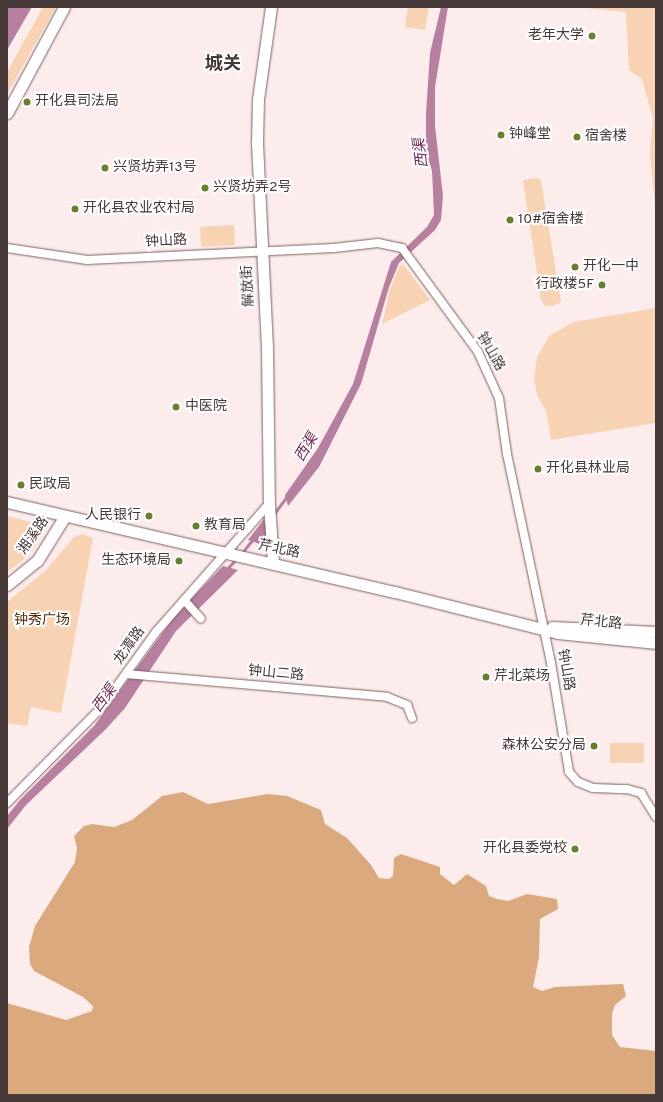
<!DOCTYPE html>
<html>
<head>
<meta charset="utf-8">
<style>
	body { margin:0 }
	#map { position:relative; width:663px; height:1102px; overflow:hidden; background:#fcedec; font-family:Overpass,"Noto Sans SC",sans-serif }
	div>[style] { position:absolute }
	.green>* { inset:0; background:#f7d3b4; transform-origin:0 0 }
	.forest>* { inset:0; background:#daaa7e }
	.water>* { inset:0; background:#b77fa0 }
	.stream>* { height:2.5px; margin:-1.25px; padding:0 1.25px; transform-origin:1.25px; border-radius:1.25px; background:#b77fa0 }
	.roads { filter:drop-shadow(0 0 1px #7f605e) drop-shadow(0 0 1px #7f605e) }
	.street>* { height:8px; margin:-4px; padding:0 4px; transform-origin:4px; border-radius:4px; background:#fff }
	.secondary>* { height:11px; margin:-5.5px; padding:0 5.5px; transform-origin:5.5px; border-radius:5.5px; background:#fff }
	.dots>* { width:11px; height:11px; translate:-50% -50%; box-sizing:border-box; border:2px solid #fff; border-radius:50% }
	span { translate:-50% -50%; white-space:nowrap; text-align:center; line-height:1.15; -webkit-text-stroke:4px #fff; paint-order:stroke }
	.poi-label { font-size:14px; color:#473938 }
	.right { translate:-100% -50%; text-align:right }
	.left { translate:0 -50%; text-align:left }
	.street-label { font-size:14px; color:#473938 }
	.park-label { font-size:14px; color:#4f2e0b }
	.water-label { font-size:15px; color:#712d59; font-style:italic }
	.district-label { font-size:18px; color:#473938; font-weight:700 }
	.frame { position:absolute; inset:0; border:8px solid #473938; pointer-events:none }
</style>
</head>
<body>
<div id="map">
	<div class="green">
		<i style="clip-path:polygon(43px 7px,56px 7px,7px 94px,7px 72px)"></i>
		<i style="clip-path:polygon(408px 7px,429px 7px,425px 30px,405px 27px)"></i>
		<i style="clip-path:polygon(574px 7px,656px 7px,656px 217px,650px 153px,653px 119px,642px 79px,629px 70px,626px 12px)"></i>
		<i style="clip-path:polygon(538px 178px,541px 181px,561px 302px,553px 306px,545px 306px,541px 300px,523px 180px)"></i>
		<i style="left:234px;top:225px;width:20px;height:34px;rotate:87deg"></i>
		<i style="clip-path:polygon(403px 264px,430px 300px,382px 324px,390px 289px,399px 267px)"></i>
		<i style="clip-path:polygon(656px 308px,656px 423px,551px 440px,546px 411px,537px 395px,534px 378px,537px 357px,549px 336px,573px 322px)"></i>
		<i style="clip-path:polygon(7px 516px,42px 525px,42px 528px,35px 547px,22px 561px,7px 572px)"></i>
		<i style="clip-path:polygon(82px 534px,93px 538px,61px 713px,31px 707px,27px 726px,7px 723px,7px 602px,45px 571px,74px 537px)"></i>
		<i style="left:610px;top:743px;width:34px;height:20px"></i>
	</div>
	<div class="forest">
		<i style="clip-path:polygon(183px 792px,208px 804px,268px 794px,287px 796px,321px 810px,325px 824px,347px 838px,371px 865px,379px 878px,389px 879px,393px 876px,394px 858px,401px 854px,440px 867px,440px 874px,454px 885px,467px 874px,486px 886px,489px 896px,497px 899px,508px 901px,527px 894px,557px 899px,558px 909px,540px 919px,539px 957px,533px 987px,542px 991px,555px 987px,623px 984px,626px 996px,615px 1005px,612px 1014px,612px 1035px,620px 1047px,656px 1051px,656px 1095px,7px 1095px,7px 1003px,66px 1020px,92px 1011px,93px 1006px,83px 997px,34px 971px,30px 964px,29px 947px,35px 926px,75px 862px,77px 848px,74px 836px,84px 826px,92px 824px,114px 827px,132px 820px,162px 796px)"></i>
	</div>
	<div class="water">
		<i style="clip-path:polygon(7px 7px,32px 7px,7px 50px)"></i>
		<i style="clip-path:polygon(441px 7px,448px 7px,435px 87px,435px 126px,443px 196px,441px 220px,435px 230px,399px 263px,389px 287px,361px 384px,319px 467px,288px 506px,285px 495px,318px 448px,353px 384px,391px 262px,427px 227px,434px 215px,432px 171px,426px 152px,426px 113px,430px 53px)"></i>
		<i style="clip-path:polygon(264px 519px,268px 535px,260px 544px,248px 540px)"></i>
		<i style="clip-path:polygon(223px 566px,238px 570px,176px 631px,125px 708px,106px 729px,26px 805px,7px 829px,7px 816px,20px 800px,94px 726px,175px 616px)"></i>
	</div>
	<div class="stream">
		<i style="left:274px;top:514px;width:24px;rotate:-54deg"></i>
		<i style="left:241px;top:554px;width:19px;rotate:-51deg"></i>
		<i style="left:227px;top:569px;width:13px;rotate:-48deg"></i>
	</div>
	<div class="roads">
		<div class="street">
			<i style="left:7px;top:248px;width:81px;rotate:8.5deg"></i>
			<i style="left:87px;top:260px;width:247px;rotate:-2.8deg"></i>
			<i style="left:334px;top:248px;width:44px;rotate:-6.5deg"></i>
			<i style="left:378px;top:243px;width:25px;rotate:12deg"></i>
			<i style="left:402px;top:248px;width:129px;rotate:53.8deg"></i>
			<i style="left:478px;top:352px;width:51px;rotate:65.5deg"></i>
			<i style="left:499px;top:398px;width:57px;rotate:81.9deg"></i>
			<i style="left:507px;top:454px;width:214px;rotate:78.1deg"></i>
			<i style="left:551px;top:663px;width:110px;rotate:80.6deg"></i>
			<i style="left:569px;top:772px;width:13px;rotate:48deg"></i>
			<i style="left:578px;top:782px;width:16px;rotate:22deg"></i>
			<i style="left:593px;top:788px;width:34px;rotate:2deg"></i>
			<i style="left:627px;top:789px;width:15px;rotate:16deg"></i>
			<i style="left:641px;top:793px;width:28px;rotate:58deg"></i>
			<i style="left:184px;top:600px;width:25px;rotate:48deg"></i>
			<i style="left:126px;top:674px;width:262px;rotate:5deg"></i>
			<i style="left:387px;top:697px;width:22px;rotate:22deg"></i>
			<i style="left:407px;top:705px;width:14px;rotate:69deg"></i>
			<i style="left:7px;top:803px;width:134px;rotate:-45.3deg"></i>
			<i style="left:101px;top:708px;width:94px;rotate:-54.1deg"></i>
			<i style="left:156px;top:632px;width:171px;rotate:-48.6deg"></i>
		</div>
		<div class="secondary">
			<i style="left:271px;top:7px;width:93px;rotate:98deg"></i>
			<i style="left:258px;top:99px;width:44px;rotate:91.3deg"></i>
			<i style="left:257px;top:143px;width:204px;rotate:87.2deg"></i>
			<i style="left:267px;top:347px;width:157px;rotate:89.3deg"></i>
			<i style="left:269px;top:504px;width:59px;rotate:86.1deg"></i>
			<i style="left:7px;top:113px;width:120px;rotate:-61.7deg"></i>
			<i style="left:7px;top:502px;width:398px;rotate:13.1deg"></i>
			<i style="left:395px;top:592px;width:168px;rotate:14.1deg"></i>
			<i style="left:558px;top:633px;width:99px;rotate:5.8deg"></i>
			<i style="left:7px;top:585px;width:38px;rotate:-39deg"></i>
			<i style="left:37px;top:561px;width:53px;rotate:-58.1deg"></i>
			<i style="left:552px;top:627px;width:104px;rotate:2.8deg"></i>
		</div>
	</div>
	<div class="dots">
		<i style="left:592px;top:36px;background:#697f30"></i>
		<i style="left:27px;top:102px;background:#697f30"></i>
		<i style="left:501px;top:135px;background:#697f30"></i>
		<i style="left:577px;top:137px;background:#697f30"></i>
		<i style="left:105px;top:168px;background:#697f30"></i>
		<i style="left:205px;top:188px;background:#697f30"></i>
		<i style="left:75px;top:209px;background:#697f30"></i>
		<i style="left:510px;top:220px;background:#697f30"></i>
		<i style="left:575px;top:267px;background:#697f30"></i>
		<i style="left:602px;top:285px;background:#697f30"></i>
		<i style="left:176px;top:407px;background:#697f30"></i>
		<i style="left:538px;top:469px;background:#697f30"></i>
		<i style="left:21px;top:485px;background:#697f30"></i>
		<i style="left:149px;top:516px;background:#697f30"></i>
		<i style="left:196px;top:526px;background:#697f30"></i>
		<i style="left:179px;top:561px;background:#697f30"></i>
		<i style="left:486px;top:677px;background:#697f30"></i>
		<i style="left:594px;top:746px;background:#697f30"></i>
		<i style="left:575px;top:849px;background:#697f30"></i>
	</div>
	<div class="poi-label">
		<span class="right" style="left:584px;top:36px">老年大学</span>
		<span class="left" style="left:35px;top:102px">开化县司法局</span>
		<span class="left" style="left:509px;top:135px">钟峰堂</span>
		<span class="left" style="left:585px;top:137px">宿舍楼</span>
		<span class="left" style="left:113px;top:168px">兴贤坊弄13号</span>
		<span class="left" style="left:213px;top:188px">兴贤坊弄2号</span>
		<span class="left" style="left:83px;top:209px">开化县农业农村局</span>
		<span class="left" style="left:518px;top:220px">10#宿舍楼</span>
		<span class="left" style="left:583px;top:267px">开化一中</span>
		<span class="right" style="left:594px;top:285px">行政楼5F</span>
		<span class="left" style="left:185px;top:407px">中医院</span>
		<span class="left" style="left:546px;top:469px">开化县林业局</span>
		<span class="left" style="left:29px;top:485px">民政局</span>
		<span class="right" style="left:141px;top:516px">人民银行</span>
		<span class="left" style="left:204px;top:526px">教育局</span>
		<span class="right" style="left:171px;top:561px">生态环境局</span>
		<span class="left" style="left:494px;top:677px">芹北菜场</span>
		<span class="right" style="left:586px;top:746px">森林公安分局</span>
		<span class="right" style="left:567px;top:849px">开化县委党校</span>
	</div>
	<div class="street-label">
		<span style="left:166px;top:242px;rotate:-3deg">钟山路</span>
		<span style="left:249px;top:286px;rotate:-93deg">解放街</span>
		<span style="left:490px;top:352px;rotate:60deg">钟山路</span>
		<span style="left:34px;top:536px;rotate:-55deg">湘溪路</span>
		<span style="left:279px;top:550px;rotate:12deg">芹北路</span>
		<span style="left:601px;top:623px;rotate:6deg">芹北路</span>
		<span style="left:130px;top:646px;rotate:-55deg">龙潭路</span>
		<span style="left:565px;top:670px;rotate:80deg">钟山路</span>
		<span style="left:276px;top:674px;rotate:5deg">钟山二路</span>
	</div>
	<div class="park-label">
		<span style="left:42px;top:621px">钟秀广场</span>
	</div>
	<div class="water-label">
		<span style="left:422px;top:153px;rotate:-97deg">西渠</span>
		<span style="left:307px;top:448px;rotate:-59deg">西渠</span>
		<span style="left:105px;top:699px;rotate:-53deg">西渠</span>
	</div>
	<div class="district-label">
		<span style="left:223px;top:65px">城关</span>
	</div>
	<div class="frame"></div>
</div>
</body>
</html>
